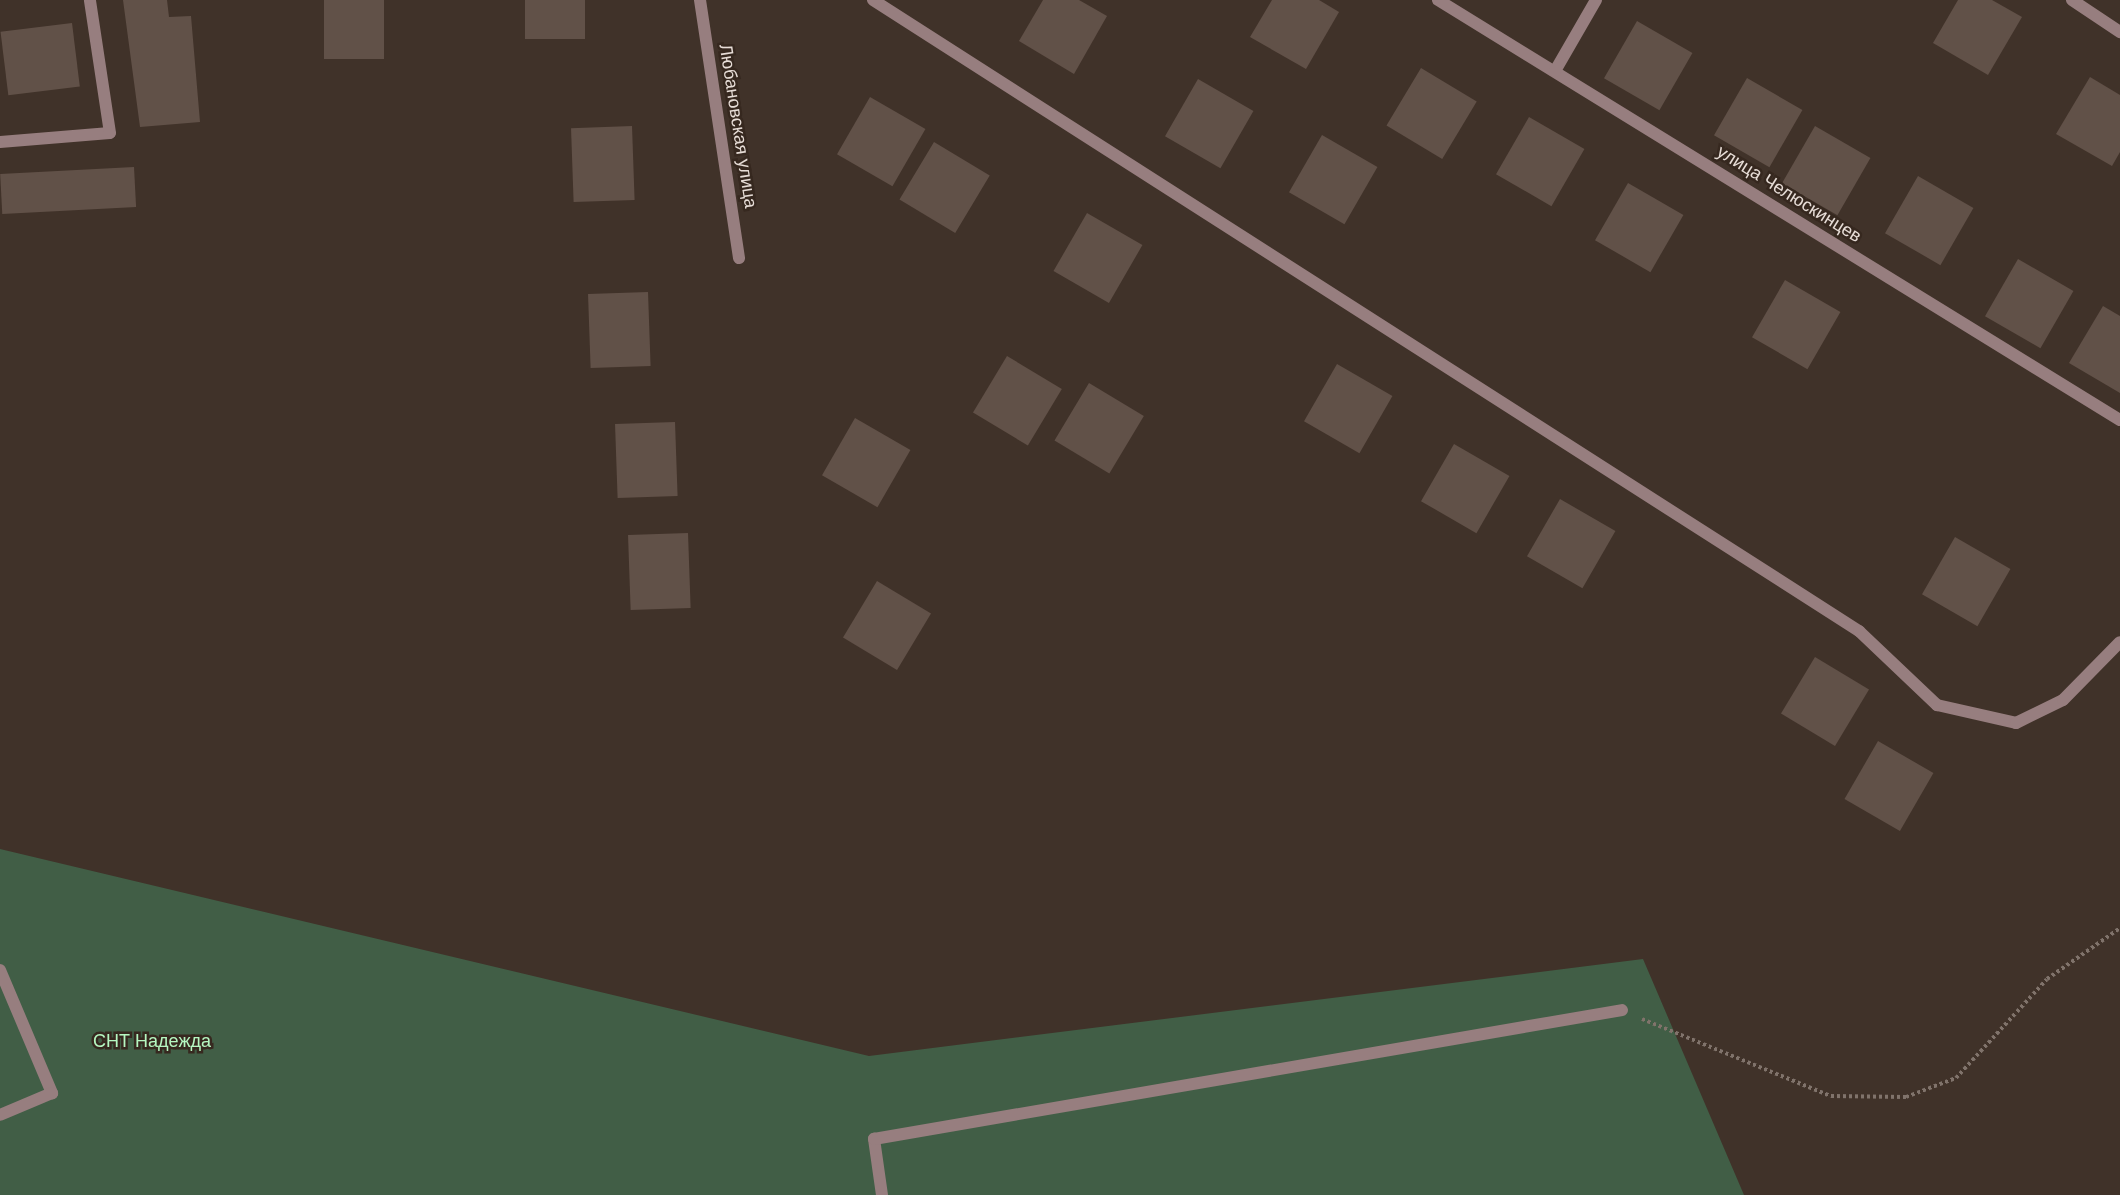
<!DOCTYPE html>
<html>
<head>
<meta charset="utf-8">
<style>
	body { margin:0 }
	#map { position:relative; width:2120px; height:1195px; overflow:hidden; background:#403229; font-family:Helvetica,sans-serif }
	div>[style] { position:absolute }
	.green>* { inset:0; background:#415e46 }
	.building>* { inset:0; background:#615148; transform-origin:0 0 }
	.path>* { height:4px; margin-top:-2px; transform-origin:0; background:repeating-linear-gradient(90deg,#80736b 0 3px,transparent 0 6px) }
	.service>* { height:12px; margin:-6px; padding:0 6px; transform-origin:6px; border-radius:6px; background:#977e7f }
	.minor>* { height:12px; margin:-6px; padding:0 6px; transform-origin:6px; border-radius:6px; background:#977e7f }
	span { translate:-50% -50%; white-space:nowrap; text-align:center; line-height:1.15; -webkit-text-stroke:5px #36281f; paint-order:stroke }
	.street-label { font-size:18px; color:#e7ddd7 }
	.park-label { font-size:18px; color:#b5f7c1 }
</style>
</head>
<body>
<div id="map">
	<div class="green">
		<i style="clip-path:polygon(0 849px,869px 1056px,1643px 959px,1744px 1195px,0 1195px)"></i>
	</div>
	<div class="building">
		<i style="clip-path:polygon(123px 0,167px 0,169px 17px,191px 16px,200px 122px,140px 127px)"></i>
		<i style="left:324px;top:0;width:60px;height:59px"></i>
		<i style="left:525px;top:0;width:60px;height:39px"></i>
		<i style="clip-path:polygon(1043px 0,1079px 0,1107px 16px,1074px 74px,1019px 41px)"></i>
		<i style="clip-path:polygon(1272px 0,1319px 0,1339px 12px,1306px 69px,1250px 37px)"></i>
		<i style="clip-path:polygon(1958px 0,1992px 0,2022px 17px,1988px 75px,1933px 43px)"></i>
		<i style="left:1637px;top:21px;width:64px;height:66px;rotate:30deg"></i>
		<i style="left:72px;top:23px;width:64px;height:72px;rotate:83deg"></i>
		<i style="left:1421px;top:68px;width:65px;height:67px;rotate:31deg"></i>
		<i style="clip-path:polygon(2090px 77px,2120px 95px,2120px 152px,2112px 166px,2056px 134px)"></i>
		<i style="left:1747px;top:78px;width:64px;height:66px;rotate:30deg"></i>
		<i style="left:1198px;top:79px;width:64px;height:66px;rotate:30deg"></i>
		<i style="left:870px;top:97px;width:64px;height:66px;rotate:30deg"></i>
		<i style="left:1529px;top:117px;width:64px;height:66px;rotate:30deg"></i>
		<i style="left:632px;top:126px;width:74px;height:61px;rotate:88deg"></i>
		<i style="left:1815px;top:126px;width:64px;height:66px;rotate:30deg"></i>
		<i style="left:1322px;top:135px;width:64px;height:66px;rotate:30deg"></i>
		<i style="left:934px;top:142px;width:65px;height:67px;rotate:31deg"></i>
		<i style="left:134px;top:167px;width:40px;height:134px;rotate:87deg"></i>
		<i style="left:1918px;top:176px;width:64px;height:66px;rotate:30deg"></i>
		<i style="left:1628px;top:183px;width:64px;height:66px;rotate:30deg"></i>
		<i style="left:1087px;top:213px;width:64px;height:67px;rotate:30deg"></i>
		<i style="left:2018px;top:259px;width:64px;height:66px;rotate:30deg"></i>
		<i style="left:1785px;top:280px;width:64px;height:66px;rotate:30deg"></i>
		<i style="left:648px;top:292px;width:74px;height:60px;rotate:88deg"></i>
		<i style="clip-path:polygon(2103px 306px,2120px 316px,2120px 393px,2069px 363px)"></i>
		<i style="left:1007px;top:356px;width:64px;height:66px;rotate:31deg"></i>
		<i style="left:1337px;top:364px;width:64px;height:66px;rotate:30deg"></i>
		<i style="left:1089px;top:383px;width:64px;height:67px;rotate:31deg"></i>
		<i style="left:855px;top:418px;width:64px;height:66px;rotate:30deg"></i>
		<i style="left:675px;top:422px;width:74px;height:60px;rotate:88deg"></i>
		<i style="left:1454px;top:444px;width:64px;height:66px;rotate:30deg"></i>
		<i style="left:1560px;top:499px;width:64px;height:66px;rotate:30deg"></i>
		<i style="left:688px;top:533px;width:75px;height:60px;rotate:88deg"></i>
		<i style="left:1955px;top:537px;width:64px;height:66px;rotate:30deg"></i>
		<i style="left:877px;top:581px;width:63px;height:66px;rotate:31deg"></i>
		<i style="left:1815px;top:657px;width:63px;height:66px;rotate:31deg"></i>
		<i style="left:1878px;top:741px;width:64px;height:67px;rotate:30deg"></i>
	</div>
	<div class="path">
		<i style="left:1642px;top:1019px;width:204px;rotate:22.2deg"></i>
		<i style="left:1831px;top:1096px;width:75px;rotate:0.8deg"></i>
		<i style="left:1906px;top:1097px;width:53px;rotate:-20.8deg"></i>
		<i style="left:1956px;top:1078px;width:134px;rotate:-47.4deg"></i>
		<i style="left:2047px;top:979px;width:89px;rotate:-34.9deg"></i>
	</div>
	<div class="service">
		<i style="left:0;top:142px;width:110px;rotate:-4.7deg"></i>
		<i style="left:110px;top:133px;width:134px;rotate:-98.6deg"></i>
		<i style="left:0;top:970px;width:134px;rotate:67.1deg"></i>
		<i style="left:52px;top:1093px;width:56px;rotate:157.1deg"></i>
		<i style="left:882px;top:1195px;width:57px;rotate:-98.1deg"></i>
		<i style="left:874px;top:1139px;width:759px;rotate:-9.78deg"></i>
	</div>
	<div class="minor">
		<i style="left:700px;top:0;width:261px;rotate:81.4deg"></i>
		<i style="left:873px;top:0;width:1171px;rotate:32.62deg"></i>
		<i style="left:1859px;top:631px;width:108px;rotate:43.5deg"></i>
		<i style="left:1937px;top:705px;width:81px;rotate:12.8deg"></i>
		<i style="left:2016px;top:723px;width:52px;rotate:-26.1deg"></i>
		<i style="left:2063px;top:700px;width:81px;rotate:-45.5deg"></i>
		<i style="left:1438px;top:0;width:801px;rotate:31.63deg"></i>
		<i style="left:2072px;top:0;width:58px;rotate:33.7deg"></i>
		<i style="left:1555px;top:71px;width:82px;rotate:-60deg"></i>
	</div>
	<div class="street-label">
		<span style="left:738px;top:126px;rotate:81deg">Любановская улица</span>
		<span style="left:1789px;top:194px;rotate:32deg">улица Челюскинцев</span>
	</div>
	<div class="park-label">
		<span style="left:152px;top:1041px">СНТ Надежда</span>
	</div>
</div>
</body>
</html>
